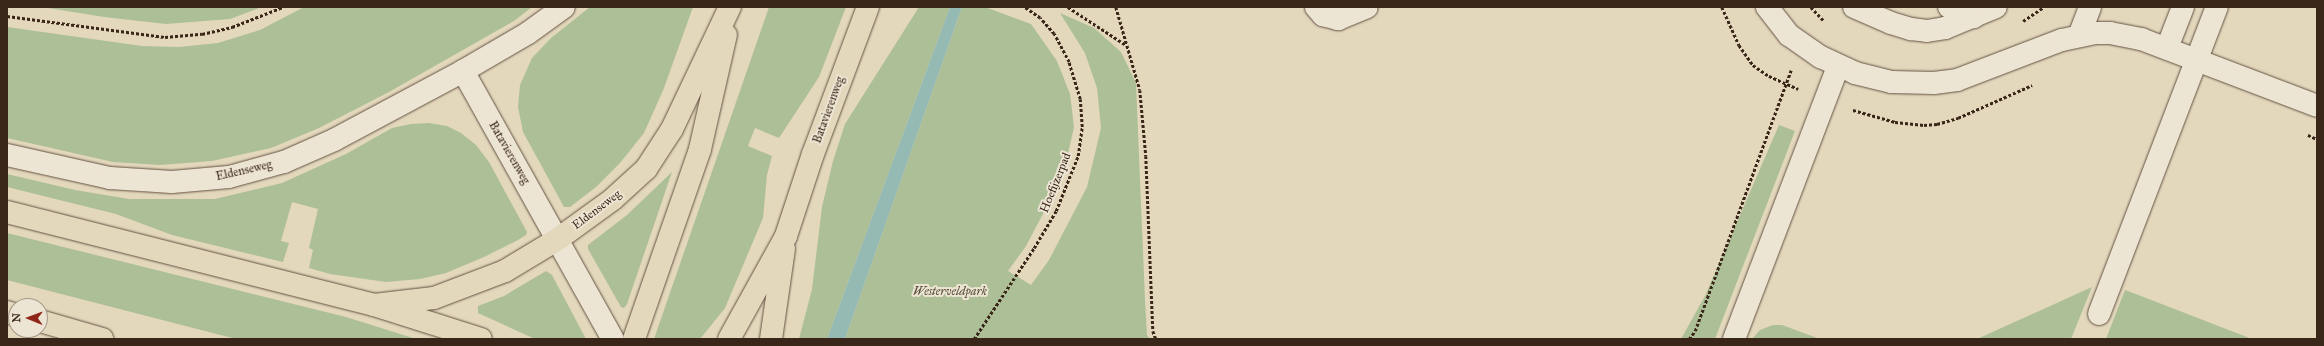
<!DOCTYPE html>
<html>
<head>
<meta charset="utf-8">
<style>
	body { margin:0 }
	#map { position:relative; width:2324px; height:346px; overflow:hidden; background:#e3d7bc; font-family:"IM FELL Great Primer",serif }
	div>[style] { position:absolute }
	.green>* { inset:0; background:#adbf96 }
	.water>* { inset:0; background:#95b9b3 }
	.path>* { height:2.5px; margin-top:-1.25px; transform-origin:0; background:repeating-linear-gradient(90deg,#3a2619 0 3px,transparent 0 5px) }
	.roads { filter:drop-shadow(0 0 1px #645242) drop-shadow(0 0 1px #645242) }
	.minor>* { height:22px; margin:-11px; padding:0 11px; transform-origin:11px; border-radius:11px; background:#ede5d3 }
	.major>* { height:22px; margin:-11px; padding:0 11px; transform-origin:11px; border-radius:11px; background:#e3d7bc }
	span { translate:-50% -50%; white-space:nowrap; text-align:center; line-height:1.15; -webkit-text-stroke:4px #ede5d3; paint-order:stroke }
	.street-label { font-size:12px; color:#3a2619 }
	.park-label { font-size:12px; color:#574c38; font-style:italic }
	.frame { position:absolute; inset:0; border:8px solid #3a2619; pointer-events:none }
	.north { position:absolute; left:8px; top:298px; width:40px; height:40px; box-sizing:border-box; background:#ede5d3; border:1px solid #a59989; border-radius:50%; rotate:271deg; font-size:11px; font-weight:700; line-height:16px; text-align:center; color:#3a2619 }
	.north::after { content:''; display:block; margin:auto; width:14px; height:18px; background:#8f2418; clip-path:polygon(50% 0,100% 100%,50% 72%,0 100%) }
</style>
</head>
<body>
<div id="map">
	<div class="green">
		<i style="clip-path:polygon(42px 7px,262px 7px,230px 19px,166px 24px,104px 17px)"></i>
		<i style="clip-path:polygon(304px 7px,532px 7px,514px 21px,389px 92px,319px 128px,271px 148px,212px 161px,160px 165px,113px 162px,7px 138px,7px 27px,142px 46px,179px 47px,218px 43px,260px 30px)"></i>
		<i style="clip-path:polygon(590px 7px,693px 7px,664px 88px,644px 133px,620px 163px,596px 187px,570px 207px,564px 207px,523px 132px,518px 107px,520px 85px,532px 58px,551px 38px)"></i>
		<i style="clip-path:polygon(769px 7px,846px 7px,819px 77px,779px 138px,755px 128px,748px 146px,772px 156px,767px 175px,763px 218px,725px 308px,700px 339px,654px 339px)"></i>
		<i style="clip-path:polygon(919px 7px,950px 7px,827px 339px,799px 339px,812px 289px,822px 207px,833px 161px,845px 124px)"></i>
		<i style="clip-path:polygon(962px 7px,985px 7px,1031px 24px,1057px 61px,1070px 94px,1074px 127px,1063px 176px,1026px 246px,1008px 271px,1031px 285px,1049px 260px,1087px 187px,1101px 128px,1097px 88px,1085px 53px,1060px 13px,1094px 28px,1121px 52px,1136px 83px,1145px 300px,1147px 335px,1150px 339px,845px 339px)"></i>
		<i style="clip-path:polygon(429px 123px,447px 126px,461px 133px,476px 145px,489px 162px,527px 232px,526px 235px,518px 240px,484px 257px,446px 273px,420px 279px,386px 282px,330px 274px,309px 268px,313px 250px,309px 248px,318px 209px,292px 202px,281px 241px,289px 243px,283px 262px,172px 235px,116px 214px,7px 187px,7px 174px,75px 190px,129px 199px,215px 199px,282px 183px,346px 154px,392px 128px,411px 124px)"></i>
		<i style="clip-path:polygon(1779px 125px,1795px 131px,1715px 339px,1681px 339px,1705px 296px)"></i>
		<i style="clip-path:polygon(672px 172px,627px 304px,624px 308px,621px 307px,588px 249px,588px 245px,627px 215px)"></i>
		<i style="clip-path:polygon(7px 233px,346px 317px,416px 339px,236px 339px,7px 280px)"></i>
		<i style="clip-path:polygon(546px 271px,552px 275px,586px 339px,535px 339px,478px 313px,478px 306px,504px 296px)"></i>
		<i style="clip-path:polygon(2092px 287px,2071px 339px,1977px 339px)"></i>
		<i style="clip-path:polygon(2125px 290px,2141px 296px,2252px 339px,2106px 339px)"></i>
		<i style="clip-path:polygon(1773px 325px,1782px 325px,1820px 339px,1752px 339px,1760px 330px)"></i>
	</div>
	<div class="water">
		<i style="clip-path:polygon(950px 7px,962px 7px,845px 339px,827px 339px)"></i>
	</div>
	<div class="path">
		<i style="left:1068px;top:7px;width:69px;rotate:33.2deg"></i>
		<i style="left:1116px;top:7px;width:86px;rotate:73.9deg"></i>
		<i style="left:1140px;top:90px;width:66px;rotate:84.8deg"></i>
		<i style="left:1146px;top:156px;width:175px;rotate:87.7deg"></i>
		<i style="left:1153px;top:331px;width:9px;rotate:69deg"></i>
		<i style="left:1722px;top:7px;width:42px;rotate:65.9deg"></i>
		<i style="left:1739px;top:45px;width:24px;rotate:55deg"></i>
		<i style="left:1753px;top:65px;width:19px;rotate:35deg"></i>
		<i style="left:1769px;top:76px;width:32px;rotate:24deg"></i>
		<i style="left:1811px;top:7px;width:19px;rotate:47deg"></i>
		<i style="left:7px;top:16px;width:159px;rotate:7.6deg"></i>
		<i style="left:165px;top:37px;width:37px;rotate:-5deg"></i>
		<i style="left:202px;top:34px;width:31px;rotate:-13deg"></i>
		<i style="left:232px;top:27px;width:55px;rotate:-21.4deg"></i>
		<i style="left:2023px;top:21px;width:25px;rotate:-34deg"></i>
		<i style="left:1853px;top:110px;width:44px;rotate:15.9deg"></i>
		<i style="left:1895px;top:122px;width:29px;rotate:6deg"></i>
		<i style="left:1924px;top:125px;width:13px;rotate:-4deg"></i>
		<i style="left:1937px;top:124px;width:22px;rotate:-16deg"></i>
		<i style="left:1958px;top:118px;width:81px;rotate:-24deg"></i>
		<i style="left:2308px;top:135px;width:10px;rotate:24deg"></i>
		<i style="left:974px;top:339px;width:109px;rotate:-56.6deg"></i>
		<i style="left:1034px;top:248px;width:43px;rotate:-59.3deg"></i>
		<i style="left:1056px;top:211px;width:59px;rotate:-68.2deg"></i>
		<i style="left:1078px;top:156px;width:29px;rotate:-82deg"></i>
		<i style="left:1082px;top:127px;width:28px;rotate:-94deg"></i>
		<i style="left:1080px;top:99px;width:39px;rotate:-107deg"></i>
		<i style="left:1069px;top:62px;width:32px;rotate:-118deg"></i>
		<i style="left:1054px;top:34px;width:21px;rotate:-131deg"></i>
		<i style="left:1040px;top:18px;width:19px;rotate:-145deg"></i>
		<i style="left:1689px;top:339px;width:10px;rotate:-53deg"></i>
		<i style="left:1695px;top:331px;width:278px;rotate:-69.8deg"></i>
	</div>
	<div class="roads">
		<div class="minor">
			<i style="left:1316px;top:7px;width:11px;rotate:49deg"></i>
			<i style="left:1323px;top:15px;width:16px;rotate:15deg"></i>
			<i style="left:1338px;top:19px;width:31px;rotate:-22deg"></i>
			<i style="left:1767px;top:7px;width:36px;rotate:52deg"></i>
			<i style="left:1789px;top:35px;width:39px;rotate:35deg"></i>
			<i style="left:1821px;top:57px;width:38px;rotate:25deg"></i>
			<i style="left:1855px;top:73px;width:37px;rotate:14deg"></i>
			<i style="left:1891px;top:82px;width:43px;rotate:1.3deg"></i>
			<i style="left:1934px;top:83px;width:23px;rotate:-7deg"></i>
			<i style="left:1957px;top:80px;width:112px;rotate:-20.9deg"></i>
			<i style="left:2062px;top:40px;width:34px;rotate:-12deg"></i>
			<i style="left:2095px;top:33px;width:15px"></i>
			<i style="left:2110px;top:33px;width:32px;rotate:11deg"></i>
			<i style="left:2141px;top:39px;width:188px;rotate:20.8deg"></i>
			<i style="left:1854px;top:7px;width:40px;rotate:23.4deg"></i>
			<i style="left:1891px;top:23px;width:21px;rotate:17deg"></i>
			<i style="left:1911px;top:29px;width:16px;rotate:7deg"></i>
			<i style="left:1927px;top:31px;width:18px;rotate:-9deg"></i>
			<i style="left:1945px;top:28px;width:55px;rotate:-22.4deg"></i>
			<i style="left:1949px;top:7px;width:27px;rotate:22deg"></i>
			<i style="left:2079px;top:36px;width:31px;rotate:-69deg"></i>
			<i style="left:2167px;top:48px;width:44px;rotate:-68.7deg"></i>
			<i style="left:463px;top:71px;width:307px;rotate:60.8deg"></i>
			<i style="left:7px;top:155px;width:106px;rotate:12.6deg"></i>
			<i style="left:110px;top:178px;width:62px;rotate:3.7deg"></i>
			<i style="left:172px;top:182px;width:57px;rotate:-5deg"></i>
			<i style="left:229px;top:177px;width:57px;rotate:-15.3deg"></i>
			<i style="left:284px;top:162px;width:55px;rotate:-23.7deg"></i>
			<i style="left:334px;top:140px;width:146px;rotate:-28.1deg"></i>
			<i style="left:463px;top:71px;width:75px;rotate:-30.3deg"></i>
			<i style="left:528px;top:33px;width:44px;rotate:-35.8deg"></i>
			<i style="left:2099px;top:314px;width:329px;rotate:-69deg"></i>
			<i style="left:1734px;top:339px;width:292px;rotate:-69.1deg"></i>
		</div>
		<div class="major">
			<i style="left:7px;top:212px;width:379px;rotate:14.2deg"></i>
			<i style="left:374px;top:305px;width:112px;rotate:17.6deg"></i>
			<i style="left:374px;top:305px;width:60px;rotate:-6.7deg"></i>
			<i style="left:434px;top:298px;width:76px;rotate:-20.8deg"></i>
			<i style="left:505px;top:271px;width:62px;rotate:-31.1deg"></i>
			<i style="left:558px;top:239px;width:68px;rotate:-36deg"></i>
			<i style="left:613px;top:199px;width:45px;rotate:-42.3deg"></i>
			<i style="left:646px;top:169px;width:48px;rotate:-57deg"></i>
			<i style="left:672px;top:129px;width:135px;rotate:-64.6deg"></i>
			<i style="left:7px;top:312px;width:9px;rotate:18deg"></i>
			<i style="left:40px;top:321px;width:65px;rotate:16.2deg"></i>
			<i style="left:634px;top:339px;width:201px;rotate:-70.8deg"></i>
			<i style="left:700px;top:149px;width:117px;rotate:-77.2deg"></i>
			<i style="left:729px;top:339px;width:118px;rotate:-61deg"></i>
			<i style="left:786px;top:236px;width:86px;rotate:-71.8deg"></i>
			<i style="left:813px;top:154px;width:157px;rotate:-69.5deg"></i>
			<i style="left:771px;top:339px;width:91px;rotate:-81.8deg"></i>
		</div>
	</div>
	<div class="street-label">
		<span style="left:829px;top:110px;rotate:-70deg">Batavierenweg</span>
		<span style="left:509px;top:153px;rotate:60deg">Batavierenweg</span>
		<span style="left:244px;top:171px;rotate:-13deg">Eldenseweg</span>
		<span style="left:1056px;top:183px;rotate:-68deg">Hoefijzerpad</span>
		<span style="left:597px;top:210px;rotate:-37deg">Eldenseweg</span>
	</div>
	<div class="park-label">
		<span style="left:950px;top:292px">Westerveldpark</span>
	</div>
	<div class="frame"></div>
	<div class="north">N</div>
</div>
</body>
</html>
